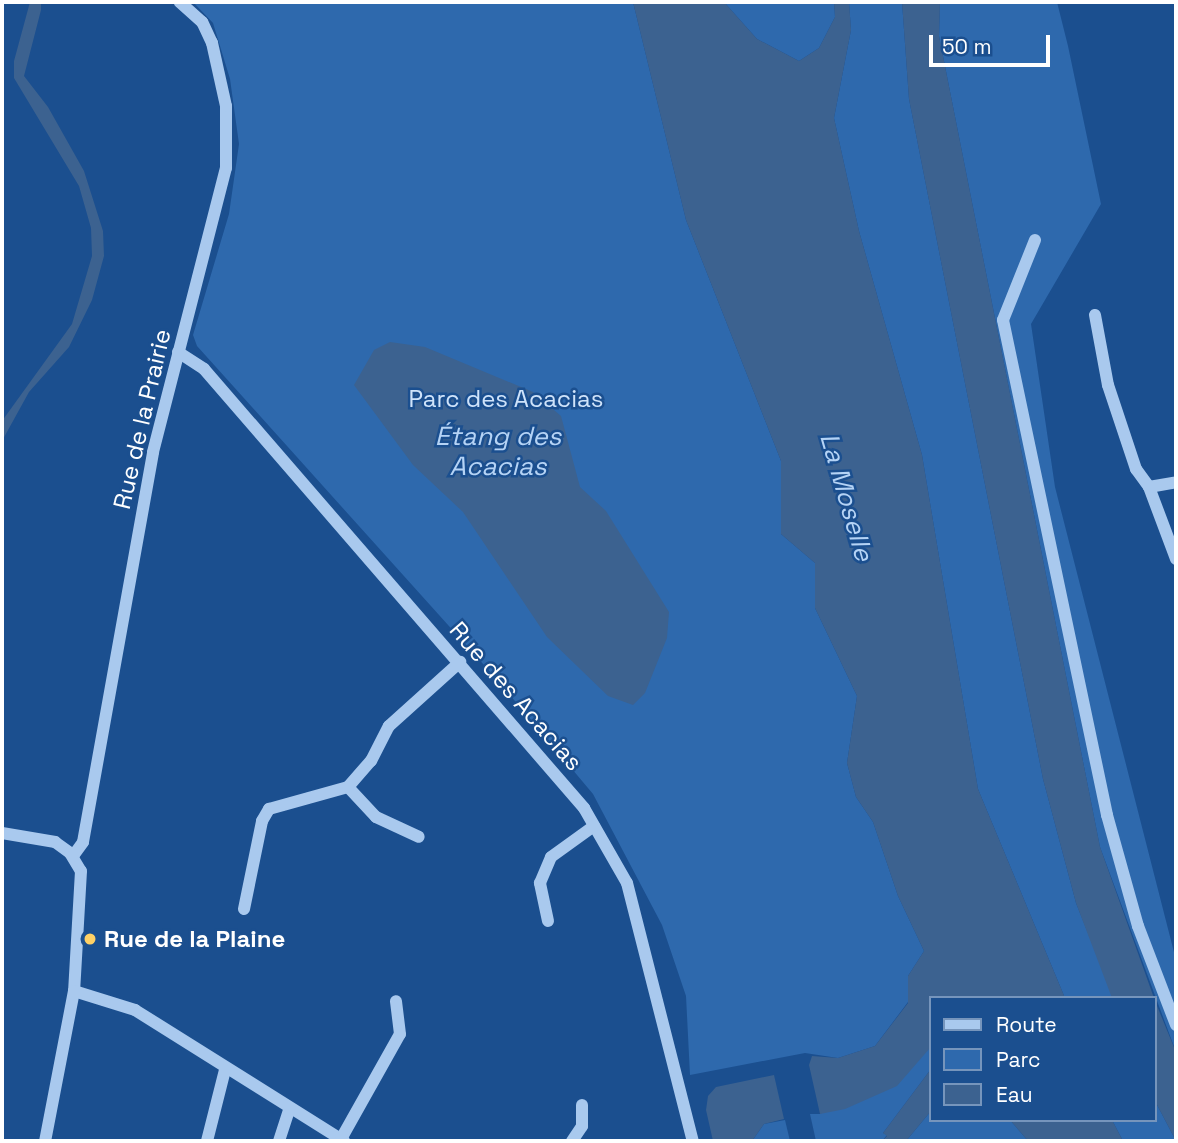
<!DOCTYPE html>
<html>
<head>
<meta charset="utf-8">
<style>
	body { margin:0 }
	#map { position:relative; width:1178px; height:1143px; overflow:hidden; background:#1b4f8f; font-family:"Space Grotesk",sans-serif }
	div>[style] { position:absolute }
	.green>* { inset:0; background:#2e69ad }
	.water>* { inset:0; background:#3c6290 }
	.minor>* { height:12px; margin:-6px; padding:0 6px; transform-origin:6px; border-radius:6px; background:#a9c9ee }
	.dots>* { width:19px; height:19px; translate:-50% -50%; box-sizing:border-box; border:4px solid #1b4f8f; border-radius:50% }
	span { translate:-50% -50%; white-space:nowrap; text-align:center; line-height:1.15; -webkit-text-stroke:5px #1b4f8f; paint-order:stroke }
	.park-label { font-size:24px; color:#cfe3fa }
	.street-label { font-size:24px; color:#fff }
	.poi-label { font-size:24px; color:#fff; font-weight:700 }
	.left { translate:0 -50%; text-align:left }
	.water-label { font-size:26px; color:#b5d3f5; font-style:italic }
	.frame { position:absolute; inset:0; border:4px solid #fff; pointer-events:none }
	.legend { position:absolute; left:929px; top:996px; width:228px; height:126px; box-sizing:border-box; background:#1b4f8f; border:2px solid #7695bc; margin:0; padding:9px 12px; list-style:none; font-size:21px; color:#fff }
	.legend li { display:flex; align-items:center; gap:14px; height:35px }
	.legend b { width:35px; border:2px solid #7695bc }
	.scale { position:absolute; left:929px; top:35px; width:121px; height:32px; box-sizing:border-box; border:4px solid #fff; border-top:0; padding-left:9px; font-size:21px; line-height:24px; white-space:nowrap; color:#fff; -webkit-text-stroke:5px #1b4f8f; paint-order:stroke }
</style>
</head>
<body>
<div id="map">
	<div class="green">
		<div style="clip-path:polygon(193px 2px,633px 2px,686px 220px,781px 461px,781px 534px,815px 563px,815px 608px,857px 696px,847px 763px,856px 797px,873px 822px,898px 896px,924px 951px,908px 976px,908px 1002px,875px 1046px,838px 1058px,805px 1053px,690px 1075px,686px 996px,662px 925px,593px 794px,493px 675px,197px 346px,193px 335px,229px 214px,239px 144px,230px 79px,213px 23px)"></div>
		<div style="clip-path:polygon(724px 2px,834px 2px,835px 17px,819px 48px,799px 61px,757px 39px)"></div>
		<div style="clip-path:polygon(849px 2px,902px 2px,909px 99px,1043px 779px,1076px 903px,1114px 998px,1065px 998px,978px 789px,922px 455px,859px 231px,834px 118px,851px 30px)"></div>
		<div style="clip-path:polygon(940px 2px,1057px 2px,1068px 46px,1101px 204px,1031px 324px,1055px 487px,1176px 960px,1176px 1052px,1100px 847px,939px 36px)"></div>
		<div style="clip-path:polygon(931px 1045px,931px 1069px,883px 1133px,887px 1135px,882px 1141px,816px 1141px,810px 1114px,820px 1114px)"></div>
		<div style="clip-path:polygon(1155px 1101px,1176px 1141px,1123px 1141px,1112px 1120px,1155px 1120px)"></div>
		<div style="clip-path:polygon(931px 1111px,931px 1120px,1010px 1120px,1028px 1141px,906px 1141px)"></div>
		<div style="clip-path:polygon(785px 1120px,790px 1141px,752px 1141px,764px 1124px)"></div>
	</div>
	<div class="water">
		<div style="clip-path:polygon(30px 2px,41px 2px,41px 10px,24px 76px,48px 107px,84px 171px,103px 231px,104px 256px,92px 300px,69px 347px,29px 392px,2px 441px,2px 421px,72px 324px,92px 256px,91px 228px,79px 186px,14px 78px,14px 61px)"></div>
		<div style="clip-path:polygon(633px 2px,724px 2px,757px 39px,799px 61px,819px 48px,835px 17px,834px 2px,849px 2px,851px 30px,834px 118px,859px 231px,922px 455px,978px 789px,1065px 998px,931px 998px,930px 1048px,897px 1086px,845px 1109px,820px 1114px,809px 1065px,812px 1056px,838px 1058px,875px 1046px,908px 1003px,908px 976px,924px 951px,898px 896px,873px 822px,856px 797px,847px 763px,857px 696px,815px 608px,815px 563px,781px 534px,781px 461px,686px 220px)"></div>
		<div style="clip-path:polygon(902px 2px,940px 2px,939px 36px,1100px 847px,1154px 998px,1112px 998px,1076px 903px,1043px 779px,909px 99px)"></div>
		<div style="clip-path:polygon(390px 342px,425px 347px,533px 392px,561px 416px,580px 487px,606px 511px,669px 612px,667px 638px,645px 693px,633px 705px,608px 696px,547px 637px,463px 512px,413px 465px,354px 385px,374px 350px)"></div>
		<div style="clip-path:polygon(1155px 1001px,1176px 1052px,1176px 1141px,1155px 1101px)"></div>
		<div style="clip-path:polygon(931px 1069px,931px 1111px,906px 1141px,882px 1141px,887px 1136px,883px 1133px)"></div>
		<div style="clip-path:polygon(774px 1075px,784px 1119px,764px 1124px,752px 1141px,713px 1141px,706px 1110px,708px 1096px,716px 1087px)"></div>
		<div style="clip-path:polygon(1010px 1120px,1112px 1120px,1123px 1141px,1028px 1141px)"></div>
	</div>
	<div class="minor">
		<div style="left:1035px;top:240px;width:86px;rotate:111.8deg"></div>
		<div style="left:1003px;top:320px;width:506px;rotate:78.13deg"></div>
		<div style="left:1107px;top:815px;width:115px;rotate:74.4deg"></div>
		<div style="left:1138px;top:926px;width:106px;rotate:69deg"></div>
		<div style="left:1095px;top:315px;width:71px;rotate:79.5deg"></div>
		<div style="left:1108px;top:385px;width:89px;rotate:71.6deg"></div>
		<div style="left:1136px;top:469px;width:22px;rotate:54deg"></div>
		<div style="left:1149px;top:487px;width:77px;rotate:69.4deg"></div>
		<div style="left:178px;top:352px;width:31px;rotate:33deg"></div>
		<div style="left:204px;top:369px;width:581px;rotate:49.12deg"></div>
		<div style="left:584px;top:808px;width:86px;rotate:60.2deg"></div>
		<div style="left:627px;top:883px;width:266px;rotate:75.7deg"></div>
		<div style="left:1149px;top:487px;width:27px;rotate:-10deg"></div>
		<div style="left:348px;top:787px;width:41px;rotate:47deg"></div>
		<div style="left:376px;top:817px;width:47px;rotate:24.9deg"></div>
		<div style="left:2px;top:833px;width:54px;rotate:9.6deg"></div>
		<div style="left:55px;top:842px;width:19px;rotate:36deg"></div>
		<div style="left:70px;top:853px;width:21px;rotate:59deg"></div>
		<div style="left:81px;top:871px;width:120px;rotate:93.3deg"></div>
		<div style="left:74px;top:991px;width:153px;rotate:100.9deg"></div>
		<div style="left:73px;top:856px;width:17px;rotate:-54deg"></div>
		<div style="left:83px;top:842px;width:396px;rotate:-79.8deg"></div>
		<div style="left:153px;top:452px;width:293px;rotate:-75.6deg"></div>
		<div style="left:226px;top:168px;width:62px;rotate:-90deg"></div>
		<div style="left:226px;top:106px;width:65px;rotate:-102.5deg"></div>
		<div style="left:212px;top:43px;width:23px;rotate:-115deg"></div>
		<div style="left:202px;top:22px;width:30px;rotate:-138deg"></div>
		<div style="left:244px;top:909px;width:90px;rotate:-78.4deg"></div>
		<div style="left:262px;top:821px;width:14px;rotate:-60deg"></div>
		<div style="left:269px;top:809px;width:82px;rotate:-15.6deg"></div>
		<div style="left:348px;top:787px;width:35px;rotate:-49deg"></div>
		<div style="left:371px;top:761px;width:39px;rotate:-63deg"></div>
		<div style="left:389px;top:726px;width:96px;rotate:-42deg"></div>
		<div style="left:548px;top:921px;width:39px;rotate:-102deg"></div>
		<div style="left:540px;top:883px;width:28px;rotate:-67deg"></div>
		<div style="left:551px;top:857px;width:53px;rotate:-35.8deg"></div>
		<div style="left:74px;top:991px;width:64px;rotate:17.3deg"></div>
		<div style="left:135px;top:1010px;width:247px;rotate:32.1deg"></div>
		<div style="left:341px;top:1139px;width:120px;rotate:-60.7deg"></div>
		<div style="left:400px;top:1034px;width:33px;rotate:-97deg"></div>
		<div style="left:207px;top:1141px;width:73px;rotate:-75.8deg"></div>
		<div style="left:279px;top:1141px;width:35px;rotate:-72deg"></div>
		<div style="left:572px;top:1141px;width:18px;rotate:-56deg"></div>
		<div style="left:582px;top:1126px;width:21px;rotate:-90deg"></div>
	</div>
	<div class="dots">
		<div style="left:90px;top:939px;background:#ffd166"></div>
	</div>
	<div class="park-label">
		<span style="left:506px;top:399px">Parc des Acacias</span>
	</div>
	<div class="street-label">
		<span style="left:142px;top:419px;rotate:-77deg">Rue de la Prairie</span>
		<span style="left:516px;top:696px;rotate:49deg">Rue des Acacias</span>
	</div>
	<div class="poi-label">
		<span class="left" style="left:104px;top:939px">Rue de la Plaine</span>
	</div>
	<div class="water-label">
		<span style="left:498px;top:452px">Étang des<br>Acacias</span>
		<span style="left:846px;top:497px;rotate:74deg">La Moselle</span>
	</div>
	<div class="frame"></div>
	<ul class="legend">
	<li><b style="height:9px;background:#a9c9ee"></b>Route</li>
	<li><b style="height:19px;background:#2e69ad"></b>Parc</li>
	<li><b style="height:19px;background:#3c6290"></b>Eau</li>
	</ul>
	<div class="scale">50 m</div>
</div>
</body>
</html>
